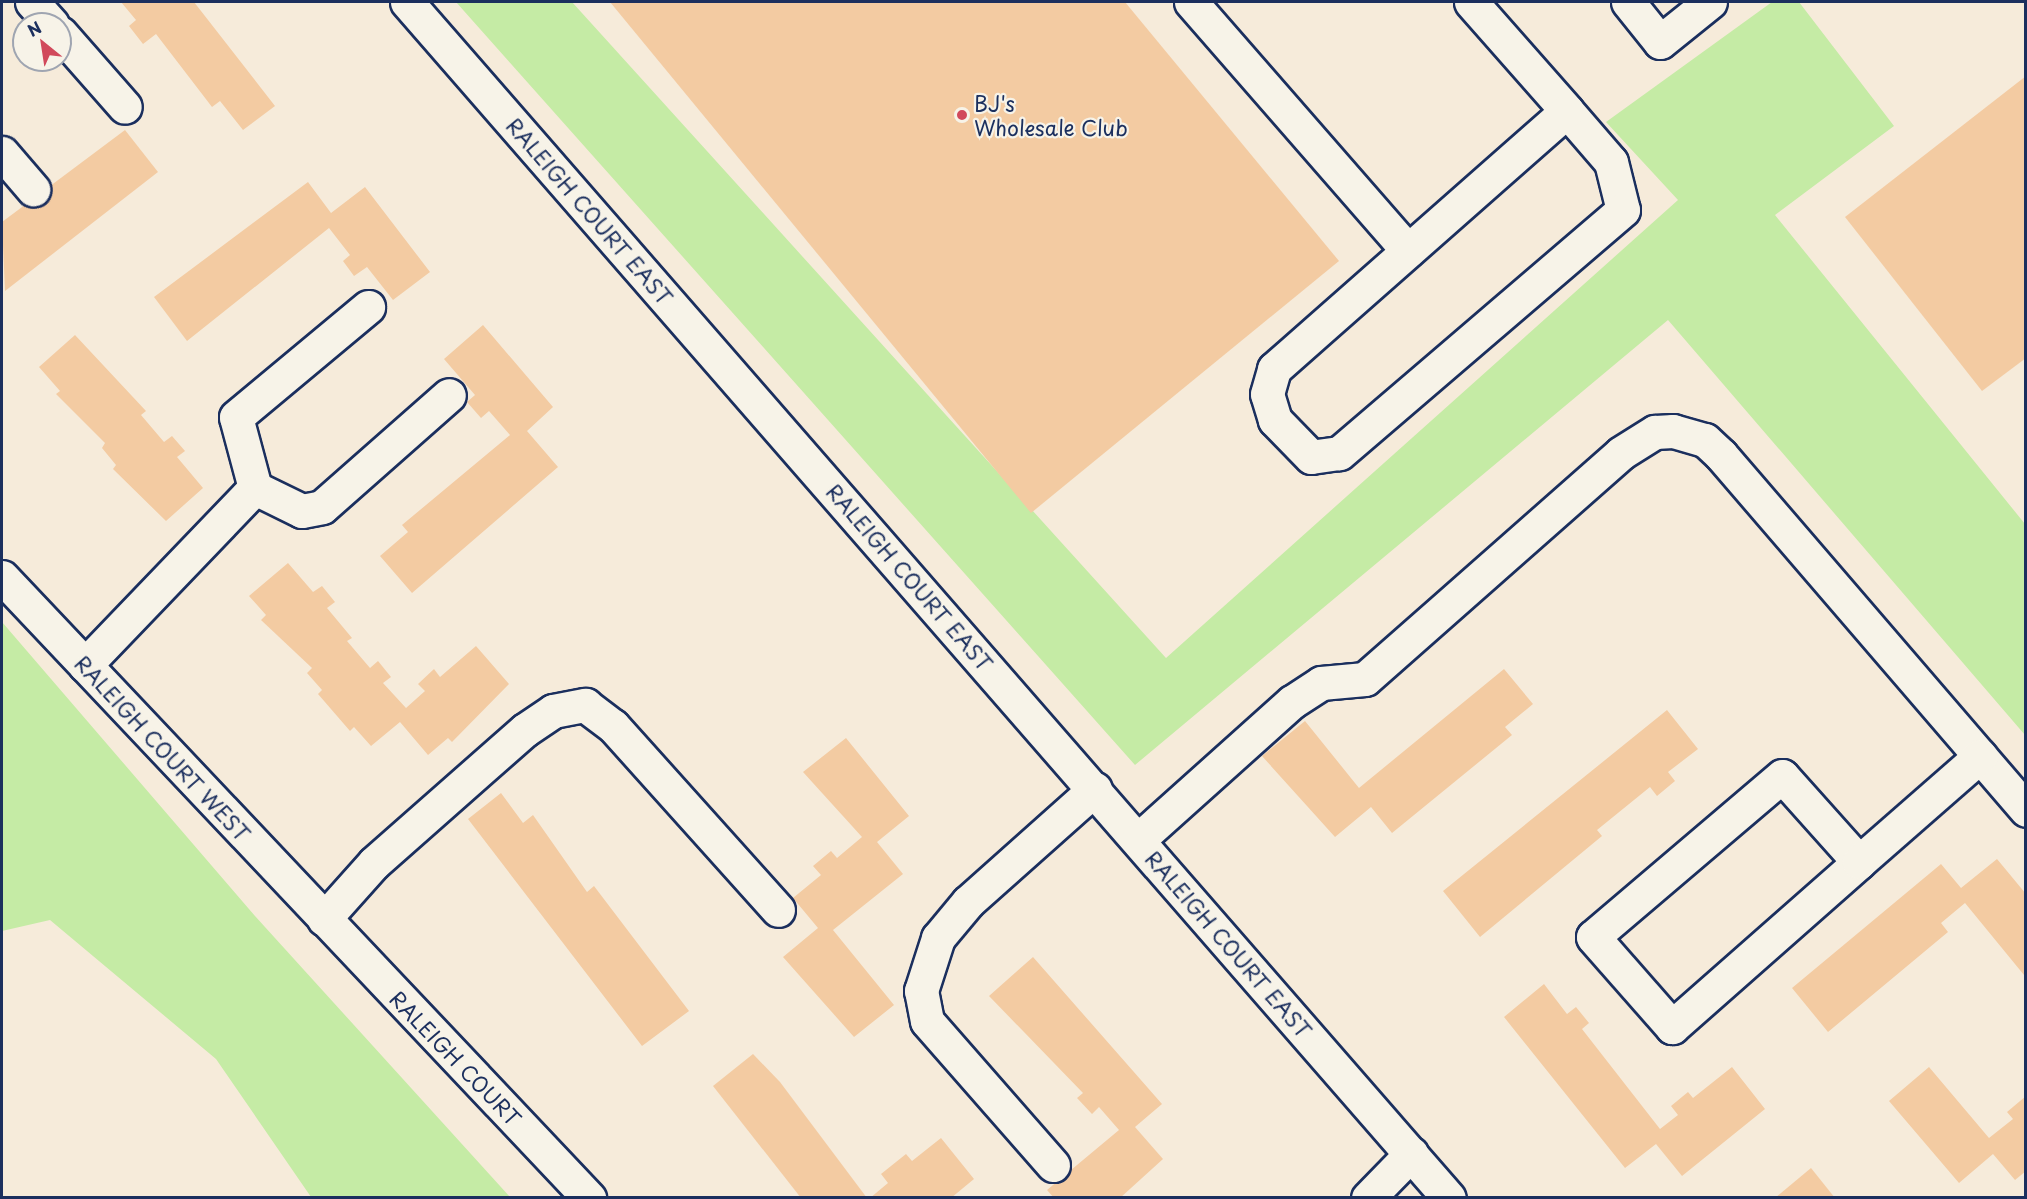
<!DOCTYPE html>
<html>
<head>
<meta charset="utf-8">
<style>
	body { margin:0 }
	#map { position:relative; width:2027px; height:1199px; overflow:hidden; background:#f6ebda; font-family:"Playpen Sans",sans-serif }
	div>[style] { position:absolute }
	.green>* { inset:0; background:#c5eba5 }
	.building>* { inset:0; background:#f3cba2 }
	.roads { filter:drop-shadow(2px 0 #1b2f5e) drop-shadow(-2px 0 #1b2f5e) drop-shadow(0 2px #1b2f5e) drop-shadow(0 -2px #1b2f5e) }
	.minor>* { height:33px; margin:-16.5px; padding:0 16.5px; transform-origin:16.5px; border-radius:16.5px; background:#f7f3e8 }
	.dots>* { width:16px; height:16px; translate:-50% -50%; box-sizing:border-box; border:3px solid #f7f3e8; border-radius:50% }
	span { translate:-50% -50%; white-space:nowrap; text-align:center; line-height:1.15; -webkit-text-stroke:4.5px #f7f3e8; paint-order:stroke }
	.poi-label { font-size:21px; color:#1b2f5e }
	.left { translate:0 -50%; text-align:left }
	.street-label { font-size:21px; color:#1b2f5e }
	.frame { position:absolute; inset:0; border:3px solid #1b2f5e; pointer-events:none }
	.north { position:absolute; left:12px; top:12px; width:60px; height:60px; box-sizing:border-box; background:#f7f3e8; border:2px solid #9fa5b1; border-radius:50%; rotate:330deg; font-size:16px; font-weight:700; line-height:24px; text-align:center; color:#1b2f5e }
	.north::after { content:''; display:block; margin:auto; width:21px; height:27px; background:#d1495b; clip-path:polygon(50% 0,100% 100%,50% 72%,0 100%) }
</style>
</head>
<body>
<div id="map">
	<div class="green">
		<div style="clip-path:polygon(456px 2px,572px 2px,1166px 658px,1678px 200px,1606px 122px,1772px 2px,1799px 2px,1894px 126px,1775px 215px,2025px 524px,2025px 735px,1668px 320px,1135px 765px)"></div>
		<div style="clip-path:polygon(2px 622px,255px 916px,510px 1197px,311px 1197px,216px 1059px,50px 920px,2px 931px)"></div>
	</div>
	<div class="building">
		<div style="clip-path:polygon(121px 2px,194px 2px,275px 106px,243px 130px,220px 101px,212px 107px,156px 34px,143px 44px,129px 26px,136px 20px)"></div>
		<div style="clip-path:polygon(610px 2px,1125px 2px,1339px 261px,1031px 513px)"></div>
		<div style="clip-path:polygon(2026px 76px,2026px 358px,1982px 391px,1845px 217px)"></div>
		<div style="clip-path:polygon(125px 130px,158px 172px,5px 291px,2px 222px)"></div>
		<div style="clip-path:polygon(308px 182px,331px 213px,365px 187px,430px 272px,393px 300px,367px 267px,354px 276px,343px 261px,350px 255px,329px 228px,187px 341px,154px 297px)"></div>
		<div style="clip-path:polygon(483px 325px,553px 407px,527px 431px,558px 467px,412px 593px,380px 556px,408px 532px,402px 525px,510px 435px,489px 411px,481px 418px,467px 402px,475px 395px,444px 359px)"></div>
		<div style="clip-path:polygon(75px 335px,146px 411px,141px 415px,164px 442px,172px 436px,185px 451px,177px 457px,203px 488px,166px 521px,113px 469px,116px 465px,102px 448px,105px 443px,56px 394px,60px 391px,39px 367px)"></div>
		<div style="clip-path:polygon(288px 563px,313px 592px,322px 586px,335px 602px,327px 608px,352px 638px,347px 641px,370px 668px,378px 661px,391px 677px,383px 683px,406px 708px,425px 691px,418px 684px,434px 669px,440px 677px,476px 646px,509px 684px,452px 742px,448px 738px,428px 755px,400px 722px,371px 746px,354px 727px,350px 731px,318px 694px,322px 690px,307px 673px,312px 668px,261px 620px,266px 615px,249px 596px)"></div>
		<div style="clip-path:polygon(1504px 669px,1533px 704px,1505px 727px,1512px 735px,1392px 833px,1371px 807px,1335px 837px,1262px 756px,1305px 721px,1359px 788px)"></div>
		<div style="clip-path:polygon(1667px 710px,1698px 749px,1668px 772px,1675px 781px,1657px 796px,1650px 787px,1597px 830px,1602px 836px,1480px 937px,1443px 891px)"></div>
		<div style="clip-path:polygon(846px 738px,909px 816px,877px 842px,903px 874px,833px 930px,894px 1005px,854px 1037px,783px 957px,818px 928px,793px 898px,821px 875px,813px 866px,831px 851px,837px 858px,862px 837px,803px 772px)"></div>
		<div style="clip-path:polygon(501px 793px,523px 823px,533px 815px,587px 892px,594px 886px,689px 1011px,642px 1046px,468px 819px)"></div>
		<div style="clip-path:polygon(1997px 859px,2026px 894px,2024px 975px,1965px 903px,1941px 923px,1948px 932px,1828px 1032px,1792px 988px,1941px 864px,1961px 888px)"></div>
		<div style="clip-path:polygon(1033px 957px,1162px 1104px,1135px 1127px,1163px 1159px,1120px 1198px,1054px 1198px,1047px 1190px,1119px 1130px,1099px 1107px,1092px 1114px,1077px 1098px,1083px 1093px,989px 996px)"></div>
		<div style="clip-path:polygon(1544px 984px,1567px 1014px,1576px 1007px,1589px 1023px,1582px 1029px,1660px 1129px,1678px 1115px,1671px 1106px,1688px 1092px,1693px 1098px,1732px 1067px,1765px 1109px,1682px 1176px,1656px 1144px,1625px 1168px,1504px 1017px)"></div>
		<div style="clip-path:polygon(753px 1054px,780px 1082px,867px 1198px,801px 1198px,713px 1086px)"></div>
		<div style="clip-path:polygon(1929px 1067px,1989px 1138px,2013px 1119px,2007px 1112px,2026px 1096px,2026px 1171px,2015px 1180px,1993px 1154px,1959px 1183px,1889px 1101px)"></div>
		<div style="clip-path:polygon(941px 1138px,974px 1179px,951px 1198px,870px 1198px,888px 1183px,881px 1174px,906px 1154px,912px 1161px)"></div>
		<div style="clip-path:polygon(1811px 1168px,1835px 1198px,1775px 1198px)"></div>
	</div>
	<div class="roads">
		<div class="minor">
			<div style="left:32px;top:2px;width:30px;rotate:48deg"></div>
			<div style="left:407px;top:2px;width:1586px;rotate:48.94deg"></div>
			<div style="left:1191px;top:2px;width:330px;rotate:48.9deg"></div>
			<div style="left:1471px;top:2px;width:145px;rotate:48.6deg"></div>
			<div style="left:1567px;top:111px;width:67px;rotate:49.2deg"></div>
			<div style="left:1611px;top:162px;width:49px;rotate:76deg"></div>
			<div style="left:1623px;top:210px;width:374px;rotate:139.4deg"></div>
			<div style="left:1339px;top:453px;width:28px;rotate:172deg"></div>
			<div style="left:1311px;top:457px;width:52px;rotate:-134.2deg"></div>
			<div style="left:1275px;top:420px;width:27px;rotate:-107deg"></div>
			<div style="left:1267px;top:394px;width:26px;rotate:-74deg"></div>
			<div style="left:1274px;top:369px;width:390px;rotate:-41.4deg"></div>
			<div style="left:1628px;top:2px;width:51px;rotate:51.3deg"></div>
			<div style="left:1660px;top:42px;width:64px;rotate:-38.7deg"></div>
			<div style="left:60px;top:33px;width:98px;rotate:48.7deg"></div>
			<div style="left:2px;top:153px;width:48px;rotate:49.3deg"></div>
			<div style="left:255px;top:488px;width:52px;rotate:26.1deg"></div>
			<div style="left:302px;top:511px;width:20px;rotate:-11deg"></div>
			<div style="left:322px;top:507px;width:169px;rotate:-41.4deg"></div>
			<div style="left:2px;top:577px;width:855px;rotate:46.61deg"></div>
			<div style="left:85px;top:665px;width:245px;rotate:-46.2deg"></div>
			<div style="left:255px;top:488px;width:73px;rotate:-105deg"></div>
			<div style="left:236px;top:417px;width:172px;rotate:-39.8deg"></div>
			<div style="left:1138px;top:840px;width:207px;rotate:-41.9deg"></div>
			<div style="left:1292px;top:702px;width:35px;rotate:-33deg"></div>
			<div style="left:1321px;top:683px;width:44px;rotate:-5.2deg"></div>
			<div style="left:1365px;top:679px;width:341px;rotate:-41.4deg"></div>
			<div style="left:1621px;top:453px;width:40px;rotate:-32deg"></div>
			<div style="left:1655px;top:432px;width:18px;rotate:-3deg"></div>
			<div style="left:1673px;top:431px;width:33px;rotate:16deg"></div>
			<div style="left:1705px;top:440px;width:22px;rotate:43deg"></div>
			<div style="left:1721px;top:455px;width:468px;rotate:49.3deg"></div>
			<div style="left:1859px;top:862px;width:115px;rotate:-131.8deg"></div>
			<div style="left:1782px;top:776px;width:248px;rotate:139.6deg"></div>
			<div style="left:1593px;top:937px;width:120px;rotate:48.7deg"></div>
			<div style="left:1672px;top:1027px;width:249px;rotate:-41.4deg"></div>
			<div style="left:1859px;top:862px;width:161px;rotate:-41.2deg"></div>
			<div style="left:324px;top:919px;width:75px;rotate:-48.2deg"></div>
			<div style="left:374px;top:863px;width:201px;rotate:-41.4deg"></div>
			<div style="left:525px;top:730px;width:34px;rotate:-34deg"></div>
			<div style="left:553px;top:711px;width:33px;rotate:-11deg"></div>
			<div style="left:585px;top:705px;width:35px;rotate:37deg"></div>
			<div style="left:613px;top:726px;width:247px;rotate:48.1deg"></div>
			<div style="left:1053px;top:1165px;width:191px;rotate:-131.2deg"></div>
			<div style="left:927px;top:1021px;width:31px;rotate:-101deg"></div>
			<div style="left:921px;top:991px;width:56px;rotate:-72.2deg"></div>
			<div style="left:938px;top:938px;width:47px;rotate:-50.2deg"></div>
			<div style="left:968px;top:902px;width:170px;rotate:-41.7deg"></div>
			<div style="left:1368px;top:1198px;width:62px;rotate:-45.7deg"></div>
		</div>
	</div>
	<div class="dots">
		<div style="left:962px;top:115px;background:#d1495b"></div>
	</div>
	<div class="poi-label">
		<span class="left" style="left:974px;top:115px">BJ's<br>Wholesale Club</span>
	</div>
	<div class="street-label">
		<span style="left:590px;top:211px;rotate:49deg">RALEIGH COURT EAST</span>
		<span style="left:910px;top:577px;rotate:49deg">RALEIGH COURT EAST</span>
		<span style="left:163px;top:748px;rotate:47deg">RALEIGH COURT WEST</span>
		<span style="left:1229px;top:944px;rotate:49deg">RALEIGH COURT EAST</span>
		<span style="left:456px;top:1058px;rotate:46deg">RALEIGH COURT</span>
	</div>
	<div class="frame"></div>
	<div class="north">N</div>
</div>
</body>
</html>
